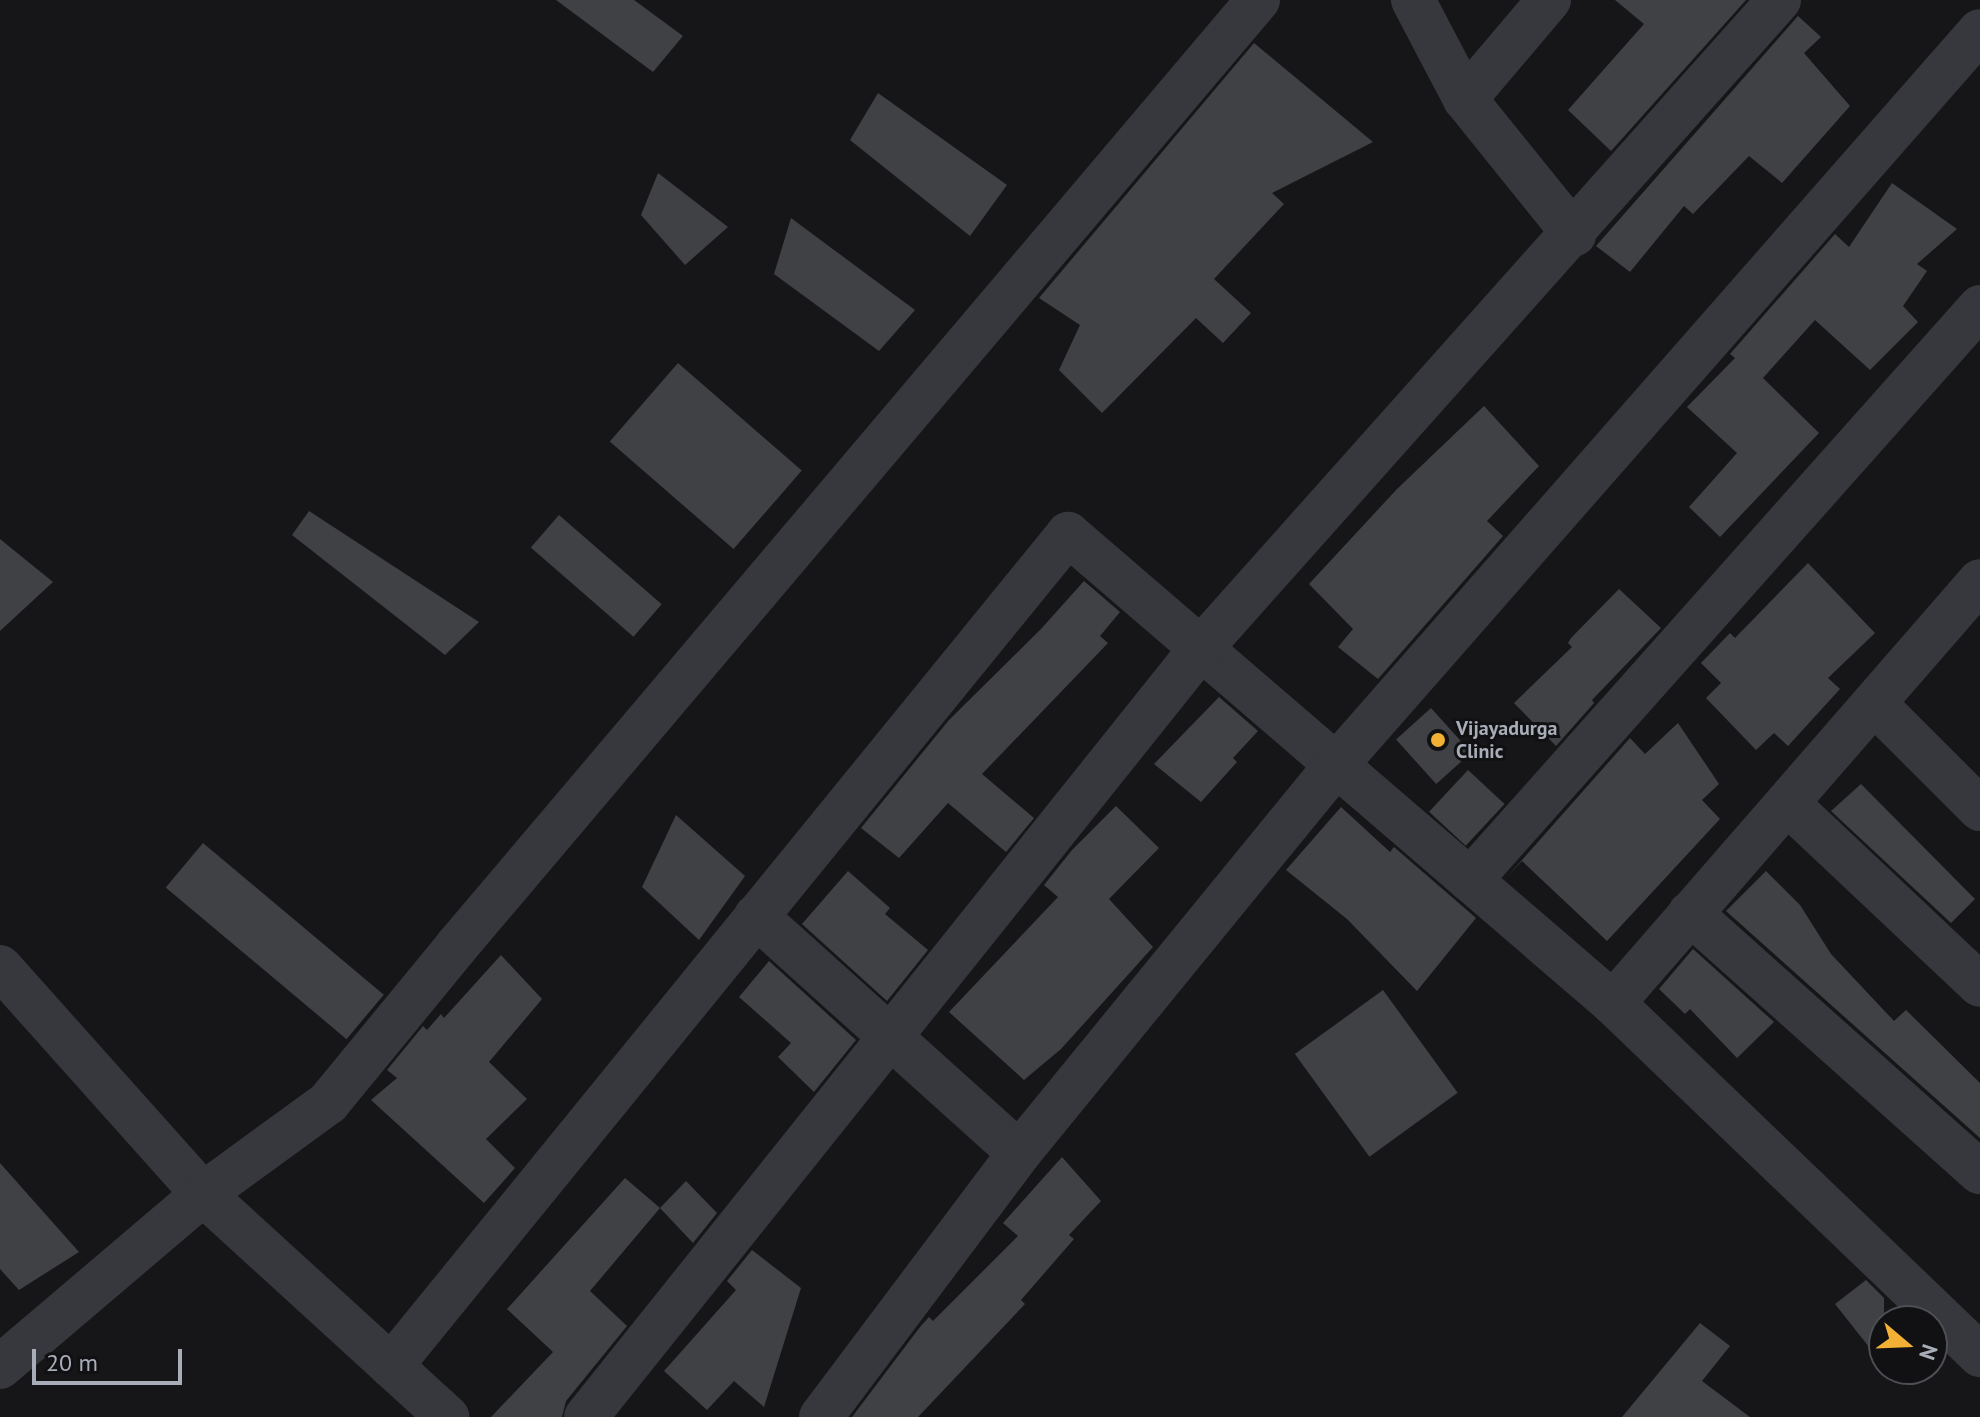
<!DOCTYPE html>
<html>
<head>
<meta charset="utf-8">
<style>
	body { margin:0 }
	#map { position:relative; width:1980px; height:1417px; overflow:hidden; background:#161618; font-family:"PT Sans",sans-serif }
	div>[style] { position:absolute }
	.building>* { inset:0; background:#404145; transform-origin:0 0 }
	.minor>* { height:44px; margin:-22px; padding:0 22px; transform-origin:22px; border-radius:22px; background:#37383d }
	.dots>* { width:22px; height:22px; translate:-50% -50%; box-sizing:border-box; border:4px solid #111113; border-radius:50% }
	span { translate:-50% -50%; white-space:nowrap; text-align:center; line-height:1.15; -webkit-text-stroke:6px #111113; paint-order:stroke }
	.poi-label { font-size:20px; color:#a8adb8; font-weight:700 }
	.left { translate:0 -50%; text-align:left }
	.north { position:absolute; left:1868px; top:1305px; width:80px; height:80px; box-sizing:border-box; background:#111113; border:2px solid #4d4f55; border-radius:50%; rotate:109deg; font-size:22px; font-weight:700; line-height:32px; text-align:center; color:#a8adb8 }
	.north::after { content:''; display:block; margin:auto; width:28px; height:36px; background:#f2b134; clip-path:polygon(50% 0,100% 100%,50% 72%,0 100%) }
	.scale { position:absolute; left:32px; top:1349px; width:150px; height:36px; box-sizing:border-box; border:4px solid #a8adb8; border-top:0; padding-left:10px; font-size:24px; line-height:28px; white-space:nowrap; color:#a8adb8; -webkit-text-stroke:6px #111113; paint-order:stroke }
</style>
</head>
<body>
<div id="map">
	<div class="building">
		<div style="clip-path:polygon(556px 0,634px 0,683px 36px,653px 72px)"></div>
		<div style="clip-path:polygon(1615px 0,1746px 0,1611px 151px,1568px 110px,1644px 24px)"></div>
		<div style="clip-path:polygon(1798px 16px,1821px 37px,1804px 53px,1850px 106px,1782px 183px,1749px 156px,1693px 214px,1684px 206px,1630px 272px,1596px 246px)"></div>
		<div style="clip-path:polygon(1254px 43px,1373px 142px,1272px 193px,1284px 204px,1214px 279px,1251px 313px,1223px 343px,1196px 318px,1102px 413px,1059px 370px,1080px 325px,1039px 298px)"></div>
		<div style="clip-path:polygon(878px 93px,1007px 185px,970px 236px,850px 140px)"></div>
		<div style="clip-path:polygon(658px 173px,728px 227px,685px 265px,641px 215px)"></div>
		<div style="clip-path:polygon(1892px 183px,1957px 229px,1917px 264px,1927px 271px,1903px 306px,1918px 322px,1870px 370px,1815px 320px,1763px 378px,1819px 433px,1720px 537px,1689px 507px,1737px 453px,1687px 407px,1735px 358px,1730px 354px,1835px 234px,1849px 247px)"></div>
		<div style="clip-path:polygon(791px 218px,915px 310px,879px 351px,774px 274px)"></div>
		<div style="left:678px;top:363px;width:164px;height:104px;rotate:41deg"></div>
		<div style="clip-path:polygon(1484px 406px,1539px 466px,1487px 521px,1503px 536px,1378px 679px,1338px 647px,1353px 629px,1309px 584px,1397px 489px)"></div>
		<div style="clip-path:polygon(309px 511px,479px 622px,445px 655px,292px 535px)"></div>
		<div style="left:559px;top:515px;width:136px;height:43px;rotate:41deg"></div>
		<div style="clip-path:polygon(0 539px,53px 582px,0 631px)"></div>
		<div style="clip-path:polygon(1808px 563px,1875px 633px,1828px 678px,1840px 689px,1788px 746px,1774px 733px,1756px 750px,1706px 698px,1721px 683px,1701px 663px,1730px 633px,1735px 638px)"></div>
		<div style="clip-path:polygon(1084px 581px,1120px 612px,1100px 636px,1108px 643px,982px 774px,1034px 818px,1006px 852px,948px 803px,899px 858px,861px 828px,949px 720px,1041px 629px)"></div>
		<div style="clip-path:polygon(1619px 589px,1661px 628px,1592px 700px,1594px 703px,1556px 746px,1514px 703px,1572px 647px,1568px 643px,1571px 638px)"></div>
		<div style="clip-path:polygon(1219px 697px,1258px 731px,1233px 758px,1237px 762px,1201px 802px,1154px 764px)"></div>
		<div style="left:1431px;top:708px;width:60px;height:47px;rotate:48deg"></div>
		<div style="clip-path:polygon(1678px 723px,1719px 784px,1702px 800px,1720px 819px,1607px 941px,1522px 861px,1506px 878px,1630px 738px,1645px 754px)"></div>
		<div style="left:1468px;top:770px;width:50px;height:57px;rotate:43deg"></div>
		<div style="clip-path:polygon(1861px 784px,1975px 899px,1951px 923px,1831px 811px)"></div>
		<div style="clip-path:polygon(1116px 806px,1159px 848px,1109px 899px,1153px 947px,1061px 1049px,1024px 1080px,949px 1012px,1058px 897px,1044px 885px,1072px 850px)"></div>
		<div style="clip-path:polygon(1341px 807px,1390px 852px,1394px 847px,1476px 918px,1417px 991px,1347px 919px,1286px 870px)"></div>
		<div style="clip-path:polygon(676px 815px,745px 876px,699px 940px,642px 887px)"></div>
		<div style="left:203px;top:843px;width:236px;height:58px;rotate:40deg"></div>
		<div style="clip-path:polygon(848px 871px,890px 908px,885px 914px,928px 950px,887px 1001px,802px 924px)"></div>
		<div style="clip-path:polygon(1766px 871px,1800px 905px,1831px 954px,1894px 1021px,1906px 1010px,1980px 1083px,1980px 1138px,1726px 911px)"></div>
		<div style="clip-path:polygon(1693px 949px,1774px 1022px,1737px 1058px,1690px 1009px,1685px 1014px,1659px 989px)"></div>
		<div style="clip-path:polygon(501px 955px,542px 999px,489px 1062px,527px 1099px,486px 1139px,515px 1168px,484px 1203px,371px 1100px,397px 1078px,387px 1070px,423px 1026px,427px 1030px,441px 1014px,444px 1018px)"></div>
		<div style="clip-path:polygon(769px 961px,856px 1040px,814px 1092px,778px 1057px,791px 1043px,739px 997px)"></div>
		<div style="left:1383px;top:990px;width:127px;height:109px;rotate:54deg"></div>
		<div style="clip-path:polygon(1062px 1157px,1101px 1201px,1069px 1235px,1074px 1239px,1021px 1300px,1025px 1304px,918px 1417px,852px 1417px,920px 1327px,929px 1317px,933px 1321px,1018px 1236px,1003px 1223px)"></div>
		<div style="clip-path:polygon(0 1163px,79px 1252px,19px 1290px,0 1269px)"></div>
		<div style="clip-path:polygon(625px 1178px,660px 1208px,590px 1291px,627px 1326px,566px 1401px,562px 1417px,491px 1417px,553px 1352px,507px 1309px)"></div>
		<div style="clip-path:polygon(686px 1181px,717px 1213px,693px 1243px,660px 1208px)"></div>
		<div style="clip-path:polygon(752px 1250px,801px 1288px,764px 1407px,734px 1381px,707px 1410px,664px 1371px,736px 1290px,727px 1281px)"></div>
		<div style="clip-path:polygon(1866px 1280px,1884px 1298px,1884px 1366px,1835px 1304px)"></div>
		<div style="clip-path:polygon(1700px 1323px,1730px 1346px,1702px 1381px,1750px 1417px,1622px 1417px)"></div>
	</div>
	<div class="minor">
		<div style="left:1413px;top:0;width:112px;rotate:62.3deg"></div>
		<div style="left:1465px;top:99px;width:174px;rotate:51.1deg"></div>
		<div style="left:1465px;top:99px;width:130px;rotate:-49.7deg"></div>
		<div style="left:1874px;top:703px;width:150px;rotate:45deg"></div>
		<div style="left:1787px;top:803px;width:265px;rotate:43.3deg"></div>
		<div style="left:1470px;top:880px;width:767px;rotate:-48.33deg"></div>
		<div style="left:1690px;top:913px;width:389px;rotate:41.8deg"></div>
		<div style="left:756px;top:916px;width:354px;rotate:42deg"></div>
		<div style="left:0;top:967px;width:305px;rotate:48.2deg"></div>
		<div style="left:203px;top:1194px;width:331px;rotate:42.4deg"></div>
		<div style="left:1613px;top:1003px;width:559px;rotate:-48.99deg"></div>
		<div style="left:391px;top:1366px;width:1073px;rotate:-50.86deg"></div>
		<div style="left:1068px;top:534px;width:719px;rotate:40.71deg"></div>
		<div style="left:1613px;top:1003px;width:509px;rotate:43.8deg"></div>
		<div style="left:0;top:1367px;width:267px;rotate:-40.4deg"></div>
		<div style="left:203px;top:1194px;width:155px;rotate:-36.1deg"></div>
		<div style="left:328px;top:1103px;width:202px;rotate:-50.6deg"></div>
		<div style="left:456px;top:947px;width:1241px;rotate:-49.74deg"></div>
		<div style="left:586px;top:1417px;width:986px;rotate:-51.34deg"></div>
		<div style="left:1202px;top:647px;width:867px;rotate:-48.27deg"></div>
		<div style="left:821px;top:1417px;width:330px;rotate:-53.1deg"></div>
		<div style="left:1019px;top:1153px;width:501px;rotate:-50.75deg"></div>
		<div style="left:1336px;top:765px;width:976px;rotate:-48.74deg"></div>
	</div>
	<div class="dots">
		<div style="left:1438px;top:740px;background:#f2b134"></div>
	</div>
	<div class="poi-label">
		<span class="left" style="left:1456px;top:740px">Vijayadurga<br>Clinic</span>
	</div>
	<div class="north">N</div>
	<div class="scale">20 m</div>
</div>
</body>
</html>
